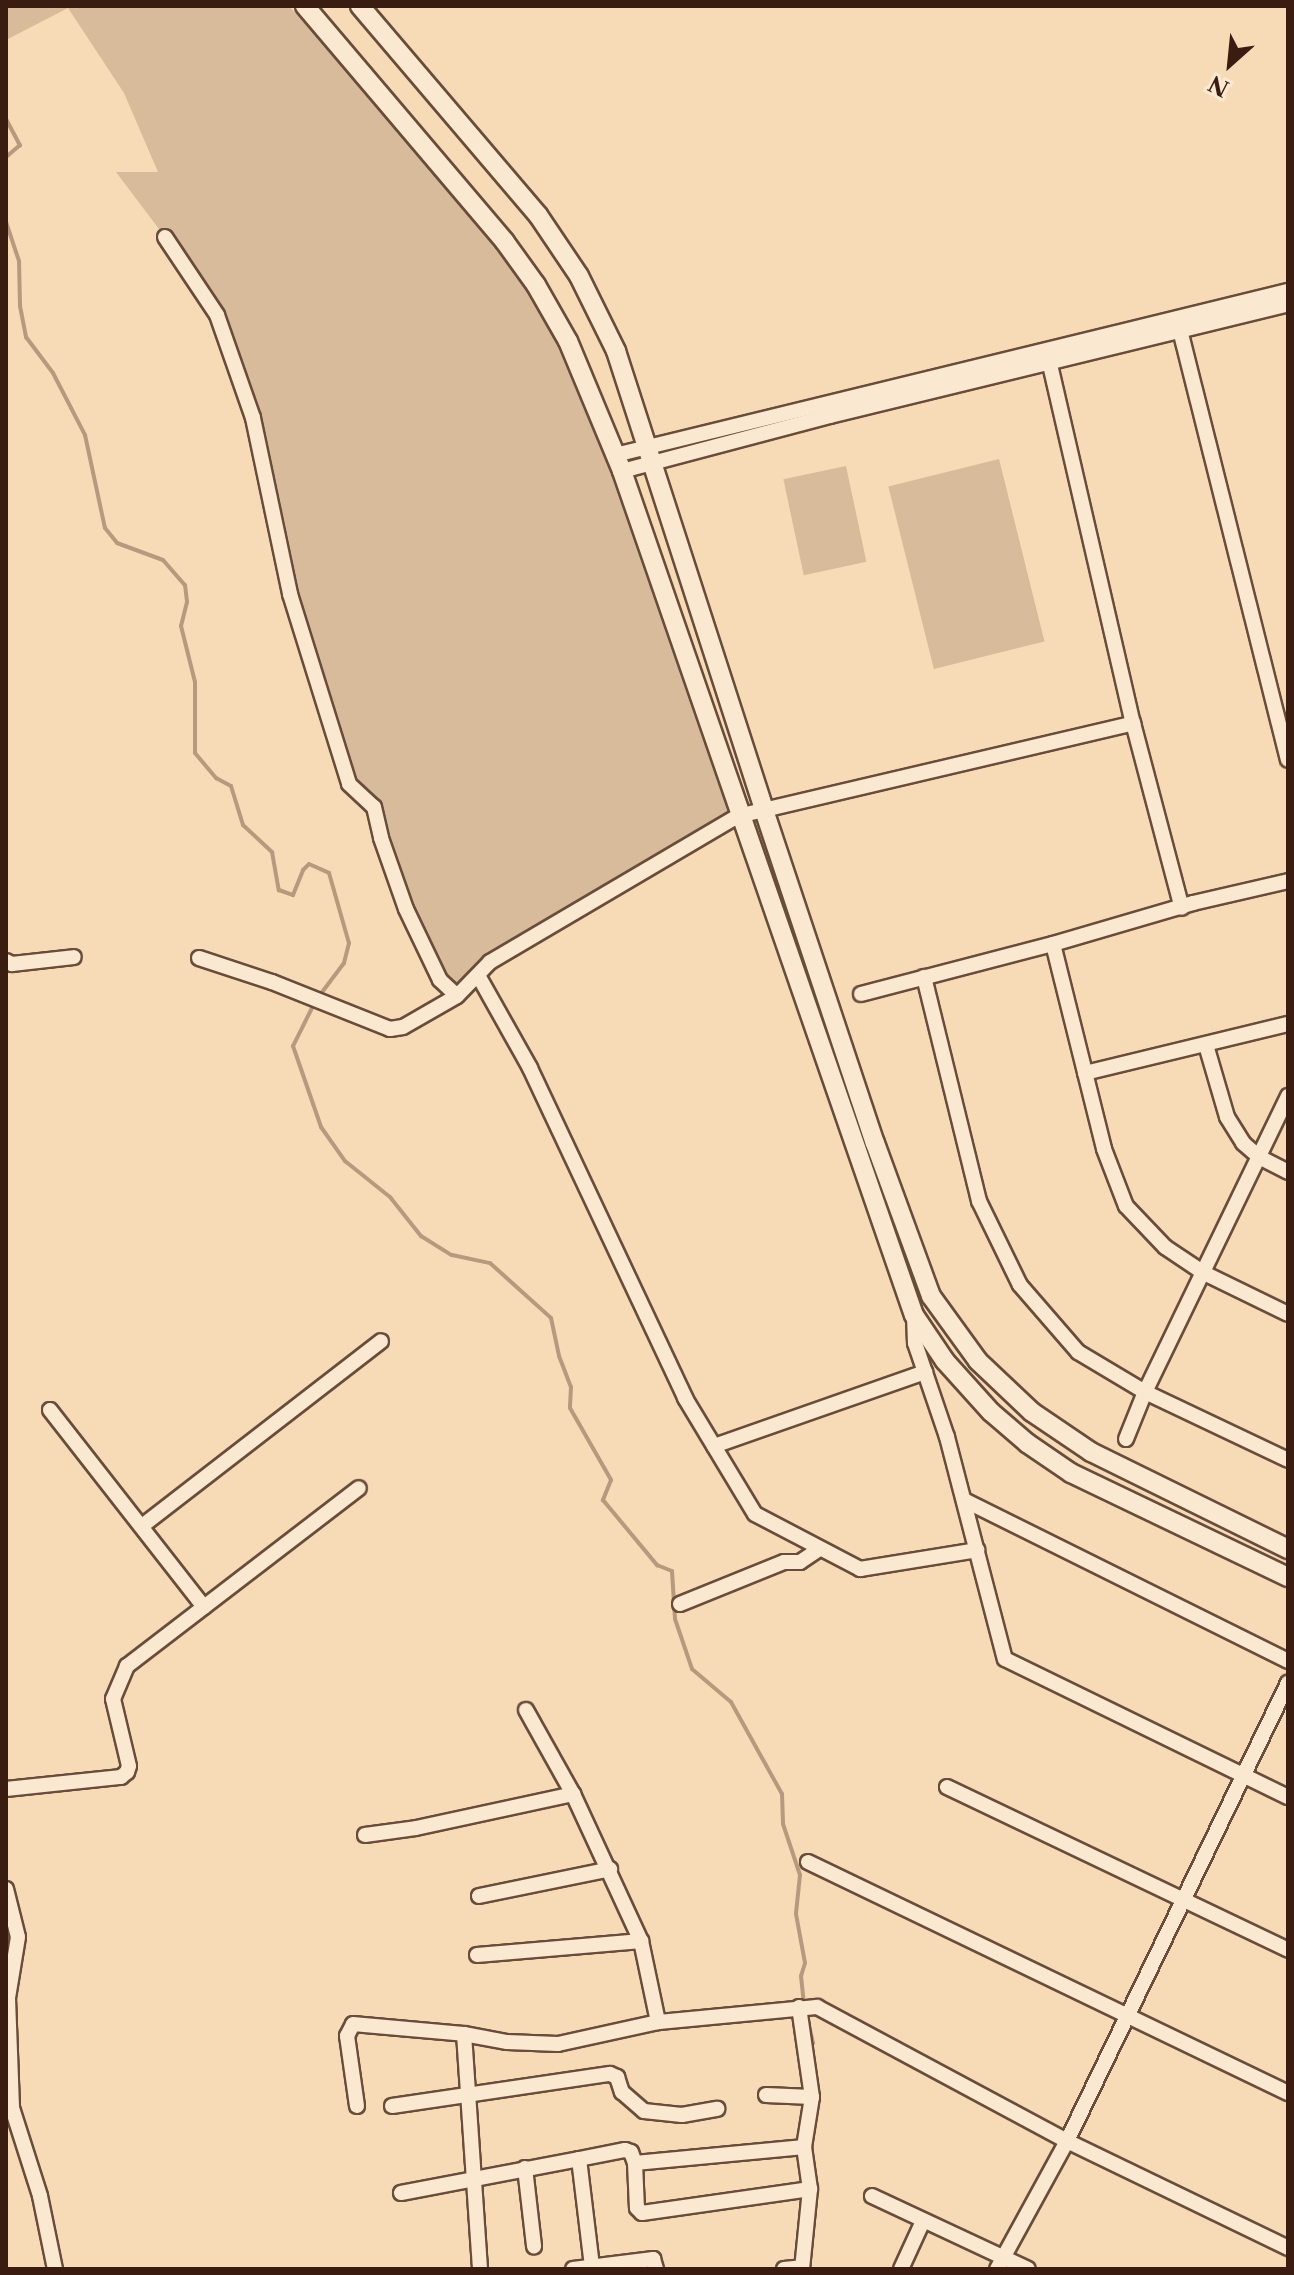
<!DOCTYPE html>
<html>
<head>
<meta charset="utf-8">
<style>
	body { margin:0 }
	#map { position:relative; width:1294px; height:2275px; overflow:hidden; background:#f7dbb6; font-family:"Libre Caslon Text",serif }
	div>[style] { position:absolute }
	.green>* { inset:0; background:#d7bb9a; transform-origin:0 0 }
	.stream>* { height:4px; margin:-2px; padding:0 2px; transform-origin:2px; border-radius:2px; background:#b79a7e }
	.roads { filter:drop-shadow(2px 0 #694c3a) drop-shadow(-2px 0 #694c3a) drop-shadow(0 2px #694c3a) drop-shadow(0 -2px #694c3a) }
	.minor>* { height:14px; margin:-7px; padding:0 7px; transform-origin:7px; border-radius:7px; background:#fae8d0 }
	.tertiary>* { height:18px; margin:-9px; padding:0 9px; transform-origin:9px; border-radius:9px; background:#fae8d0 }
	span { translate:-50% -50%; white-space:nowrap; text-align:center; line-height:1.15; -webkit-text-stroke:8px #fae8d0; paint-order:stroke }
	.frame { position:absolute; inset:0; border:8px solid #3a1c11; pointer-events:none }
	.north { position:absolute; left:1190px; top:24px; width:80px; height:80px; -webkit-text-stroke:6px #fae8d0; paint-order:stroke; rotate:207deg; font-size:22px; font-weight:700; line-height:32px; text-align:center; color:#3a1c11 }
	.north::after { content:''; display:block; margin:auto; width:28px; height:36px; background:#3a1c11; clip-path:polygon(50% 0,100% 100%,50% 72%,0 100%) }
</style>
</head>
<body>
<div id="map">
	<div class="green">
		<div style="clip-path:polygon(6px 6px,289px 6px,437px 170px,543px 312px,609px 468px,738px 816px,490px 962px,457px 996px,440px 980px,374px 807px,349px 784px,290px 594px,274px 504px,217px 316px,165px 237px,116px 172px,158px 172px,124px 93px,68px 8px,6px 40px)"></div>
		<div style="left:999px;top:459px;width:188px;height:114px;rotate:76deg"></div>
		<div style="left:846px;top:466px;width:98px;height:64px;rotate:78deg"></div>
	</div>
	<div class="stream">
		<div style="left:6px;top:119px;width:30px;rotate:62deg"></div>
		<div style="left:20px;top:145px;width:18px;rotate:139deg"></div>
		<div style="left:6px;top:222px;width:41px;rotate:71.6deg"></div>
		<div style="left:19px;top:261px;width:45px;rotate:88.7deg"></div>
		<div style="left:20px;top:306px;width:32px;rotate:79deg"></div>
		<div style="left:26px;top:337px;width:45px;rotate:53.1deg"></div>
		<div style="left:53px;top:373px;width:70px;rotate:62.7deg"></div>
		<div style="left:85px;top:435px;width:95px;rotate:77.9deg"></div>
		<div style="left:105px;top:528px;width:19px;rotate:51deg"></div>
		<div style="left:117px;top:543px;width:49px;rotate:20.3deg"></div>
		<div style="left:163px;top:560px;width:33px;rotate:49deg"></div>
		<div style="left:185px;top:585px;width:17px;rotate:83deg"></div>
		<div style="left:187px;top:602px;width:25px;rotate:104deg"></div>
		<div style="left:181px;top:626px;width:58px;rotate:76deg"></div>
		<div style="left:195px;top:682px;width:71px;rotate:90deg"></div>
		<div style="left:195px;top:753px;width:33px;rotate:50deg"></div>
		<div style="left:216px;top:778px;width:17px;rotate:28deg"></div>
		<div style="left:231px;top:786px;width:41px;rotate:72.9deg"></div>
		<div style="left:243px;top:825px;width:40px;rotate:43deg"></div>
		<div style="left:272px;top:852px;width:39px;rotate:80deg"></div>
		<div style="left:279px;top:890px;width:15px;rotate:20deg"></div>
		<div style="left:293px;top:895px;width:27px;rotate:-68deg"></div>
		<div style="left:303px;top:870px;width:8px;rotate:-45deg"></div>
		<div style="left:309px;top:864px;width:22px;rotate:24deg"></div>
		<div style="left:329px;top:873px;width:73px;rotate:74.1deg"></div>
		<div style="left:349px;top:943px;width:21px;rotate:104deg"></div>
		<div style="left:344px;top:963px;width:40px;rotate:127deg"></div>
		<div style="left:314px;top:1004px;width:47px;rotate:116.6deg"></div>
		<div style="left:293px;top:1046px;width:86px;rotate:70.9deg"></div>
		<div style="left:321px;top:1127px;width:42px;rotate:54.8deg"></div>
		<div style="left:345px;top:1161px;width:58px;rotate:38.7deg"></div>
		<div style="left:390px;top:1197px;width:50px;rotate:51.5deg"></div>
		<div style="left:421px;top:1236px;width:36px;rotate:32deg"></div>
		<div style="left:452px;top:1255px;width:39px;rotate:12deg"></div>
		<div style="left:490px;top:1263px;width:82px;rotate:42deg"></div>
		<div style="left:551px;top:1318px;width:39px;rotate:78deg"></div>
		<div style="left:559px;top:1356px;width:33px;rotate:69deg"></div>
		<div style="left:571px;top:1387px;width:21px;rotate:93deg"></div>
		<div style="left:570px;top:1408px;width:83px;rotate:60.3deg"></div>
		<div style="left:611px;top:1480px;width:22px;rotate:112deg"></div>
		<div style="left:603px;top:1500px;width:85px;rotate:50.3deg"></div>
		<div style="left:657px;top:1565px;width:16px;rotate:22deg"></div>
		<div style="left:672px;top:1571px;width:48px;rotate:86.4deg"></div>
		<div style="left:675px;top:1619px;width:53px;rotate:71.2deg"></div>
		<div style="left:692px;top:1669px;width:51px;rotate:40.2deg"></div>
		<div style="left:731px;top:1702px;width:105px;rotate:61deg"></div>
		<div style="left:782px;top:1794px;width:30px;rotate:88deg"></div>
		<div style="left:783px;top:1824px;width:54px;rotate:71.6deg"></div>
		<div style="left:800px;top:1875px;width:39px;rotate:96deg"></div>
		<div style="left:796px;top:1914px;width:50px;rotate:79.6deg"></div>
		<div style="left:805px;top:1963px;width:14px;rotate:107deg"></div>
		<div style="left:801px;top:1976px;width:28px;rotate:84deg"></div>
		<div style="left:807px;top:2017px;width:27px;rotate:77deg"></div>
	</div>
	<div class="roads">
		<div class="minor">
			<div style="left:165px;top:237px;width:94px;rotate:56.3deg"></div>
			<div style="left:217px;top:315px;width:109px;rotate:70.7deg"></div>
			<div style="left:253px;top:418px;width:180px;rotate:78.1deg"></div>
			<div style="left:290px;top:594px;width:199px;rotate:72.7deg"></div>
			<div style="left:349px;top:784px;width:34px;rotate:43deg"></div>
			<div style="left:374px;top:807px;width:32px;rotate:77deg"></div>
			<div style="left:381px;top:838px;width:75px;rotate:70.6deg"></div>
			<div style="left:406px;top:909px;width:79px;rotate:64.4deg"></div>
			<div style="left:440px;top:980px;width:23px;rotate:43deg"></div>
			<div style="left:1180px;top:330px;width:443px;rotate:75.9deg"></div>
			<div style="left:1048px;top:356px;width:377px;rotate:77deg"></div>
			<div style="left:1133px;top:723px;width:191px;rotate:75.2deg"></div>
			<div style="left:615px;top:455px;width:693px;rotate:-13.7deg"></div>
			<div style="left:622px;top:471px;width:215px;rotate:-14.8deg"></div>
			<div style="left:830px;top:416px;width:471px;rotate:-13.7deg"></div>
			<div style="left:1053px;top:944px;width:211px;rotate:76deg"></div>
			<div style="left:1104px;top:1149px;width:61px;rotate:68.9deg"></div>
			<div style="left:1126px;top:1206px;width:57px;rotate:46.4deg"></div>
			<div style="left:1165px;top:1247px;width:47px;rotate:33.7deg"></div>
			<div style="left:1204px;top:1273px;width:93px;rotate:26deg"></div>
			<div style="left:199px;top:958px;width:77px;rotate:18.2deg"></div>
			<div style="left:272px;top:982px;width:127px;rotate:21.7deg"></div>
			<div style="left:390px;top:1029px;width:13px;rotate:-9deg"></div>
			<div style="left:403px;top:1027px;width:62px;rotate:-29.9deg"></div>
			<div style="left:457px;top:996px;width:47px;rotate:-45.9deg"></div>
			<div style="left:490px;top:962px;width:288px;rotate:-30.5deg"></div>
			<div style="left:738px;top:816px;width:406px;rotate:-13.2deg"></div>
			<div style="left:6px;top:961px;width:7px;rotate:27deg"></div>
			<div style="left:12px;top:964px;width:62px;rotate:-6.4deg"></div>
			<div style="left:479px;top:977px;width:104px;rotate:60.7deg"></div>
			<div style="left:530px;top:1068px;width:365px;rotate:64.8deg"></div>
			<div style="left:685px;top:1398px;width:135px;rotate:58.9deg"></div>
			<div style="left:755px;top:1514px;width:119px;rotate:27.6deg"></div>
			<div style="left:860px;top:1569px;width:119px;rotate:-9.2deg"></div>
			<div style="left:924px;top:977px;width:231px;rotate:76.2deg"></div>
			<div style="left:979px;top:1201px;width:93px;rotate:64deg"></div>
			<div style="left:1020px;top:1285px;width:89px;rotate:49.1deg"></div>
			<div style="left:1078px;top:1352px;width:78px;rotate:30.8deg"></div>
			<div style="left:1145px;top:1392px;width:158px;rotate:25.4deg"></div>
			<div style="left:861px;top:994px;width:198px;rotate:-14.6deg"></div>
			<div style="left:1053px;top:944px;width:146px;rotate:-16.3deg"></div>
			<div style="left:1193px;top:903px;width:98px;rotate:-13deg"></div>
			<div style="left:1206px;top:1045px;width:75px;rotate:73.7deg"></div>
			<div style="left:1227px;top:1117px;width:31px;rotate:58deg"></div>
			<div style="left:1243px;top:1143px;width:21px;rotate:41deg"></div>
			<div style="left:1259px;top:1157px;width:33px;rotate:27deg"></div>
			<div style="left:1085px;top:1073px;width:209px;rotate:-13.6deg"></div>
			<div style="left:914px;top:1315px;width:28px;rotate:88deg"></div>
			<div style="left:915px;top:1343px;width:99px;rotate:71.2deg"></div>
			<div style="left:947px;top:1437px;width:229px;rotate:75.4deg"></div>
			<div style="left:1005px;top:1659px;width:315px;rotate:26deg"></div>
			<div style="left:50px;top:1410px;width:250px;rotate:52deg"></div>
			<div style="left:1126px;top:1439px;width:51px;rotate:-68deg"></div>
			<div style="left:1145px;top:1392px;width:329px;rotate:-64.2deg"></div>
			<div style="left:714px;top:1446px;width:224px;rotate:-19.3deg"></div>
			<div style="left:964px;top:1500px;width:362px;rotate:26.4deg"></div>
			<div style="left:142px;top:1526px;width:302px;rotate:-37.7deg"></div>
			<div style="left:680px;top:1604px;width:112px;rotate:-22deg"></div>
			<div style="left:784px;top:1562px;width:16px"></div>
			<div style="left:800px;top:1562px;width:22px;rotate:-34deg"></div>
			<div style="left:526px;top:1710px;width:96px;rotate:60.8deg"></div>
			<div style="left:573px;top:1794px;width:162px;rotate:65.2deg"></div>
			<div style="left:641px;top:1941px;width:83px;rotate:78.1deg"></div>
			<div style="left:947px;top:1787px;width:378px;rotate:25.5deg"></div>
			<div style="left:6px;top:1789px;width:116px;rotate:-6deg"></div>
			<div style="left:121px;top:1777px;width:8px;rotate:-40deg"></div>
			<div style="left:127px;top:1772px;width:6px;rotate:-72deg"></div>
			<div style="left:129px;top:1766px;width:69px;rotate:-103.4deg"></div>
			<div style="left:113px;top:1699px;width:36px;rotate:-67deg"></div>
			<div style="left:127px;top:1666px;width:292px;rotate:-37.5deg"></div>
			<div style="left:365px;top:1835px;width:51px;rotate:-7.8deg"></div>
			<div style="left:416px;top:1828px;width:161px;rotate:-12.2deg"></div>
			<div style="left:808px;top:1862px;width:533px;rotate:25.7deg"></div>
			<div style="left:6px;top:1889px;width:49px;rotate:76deg"></div>
			<div style="left:18px;top:1937px;width:62px;rotate:99.3deg"></div>
			<div style="left:8px;top:1998px;width:110px;rotate:87.9deg"></div>
			<div style="left:12px;top:2108px;width:92px;rotate:72.3deg"></div>
			<div style="left:40px;top:2196px;width:75px;rotate:78.4deg"></div>
			<div style="left:479px;top:1896px;width:134px;rotate:-11.6deg"></div>
			<div style="left:477px;top:1955px;width:165px;rotate:-4.9deg"></div>
			<div style="left:799px;top:2007px;width:91px;rotate:81.8deg"></div>
			<div style="left:812px;top:2097px;width:51px;rotate:99.1deg"></div>
			<div style="left:804px;top:2147px;width:42px;rotate:81.9deg"></div>
			<div style="left:810px;top:2189px;width:80px;rotate:95.7deg"></div>
			<div style="left:464px;top:2034px;width:236px;rotate:86.1deg"></div>
			<div style="left:766px;top:2095px;width:46px;rotate:2.5deg"></div>
			<div style="left:357px;top:2106px;width:71px;rotate:-98.1deg"></div>
			<div style="left:347px;top:2036px;width:13px;rotate:-63deg"></div>
			<div style="left:353px;top:2024px;width:111px;rotate:5.1deg"></div>
			<div style="left:464px;top:2034px;width:44px;rotate:10.5deg"></div>
			<div style="left:507px;top:2042px;width:51px;rotate:2.2deg"></div>
			<div style="left:558px;top:2044px;width:102px;rotate:-12.4deg"></div>
			<div style="left:658px;top:2022px;width:160px;rotate:-5.4deg"></div>
			<div style="left:817px;top:2007px;width:284px;rotate:28.2deg"></div>
			<div style="left:1067px;top:2141px;width:246px;rotate:25.8deg"></div>
			<div style="left:392px;top:2106px;width:220px;rotate:-8.4deg"></div>
			<div style="left:610px;top:2074px;width:8px;rotate:23deg"></div>
			<div style="left:617px;top:2077px;width:16px;rotate:72deg"></div>
			<div style="left:622px;top:2092px;width:29px;rotate:41deg"></div>
			<div style="left:644px;top:2111px;width:38px;rotate:6deg"></div>
			<div style="left:682px;top:2115px;width:36px;rotate:-10deg"></div>
			<div style="left:579px;top:2159px;width:47px;rotate:-11.1deg"></div>
			<div style="left:625px;top:2150px;width:6px;rotate:18deg"></div>
			<div style="left:631px;top:2152px;width:12px;rotate:70deg"></div>
			<div style="left:635px;top:2163px;width:45px;rotate:87.5deg"></div>
			<div style="left:637px;top:2208px;width:7px;rotate:45deg"></div>
			<div style="left:642px;top:2213px;width:170px;rotate:-8.1deg"></div>
			<div style="left:635px;top:2163px;width:170px;rotate:-5.4deg"></div>
			<div style="left:525px;top:2168px;width:79px;rotate:83.4deg"></div>
			<div style="left:401px;top:2193px;width:181px;rotate:-10.8deg"></div>
			<div style="left:579px;top:2159px;width:109px;rotate:83.1deg"></div>
			<div style="left:872px;top:2196px;width:172px;rotate:25.1deg"></div>
			<div style="left:573px;top:2269px;width:81px;rotate:-7.1deg"></div>
			<div style="left:653px;top:2259px;width:10px;rotate:73deg"></div>
			<div style="left:784px;top:2269px;width:18px;rotate:-6deg"></div>
			<div style="left:901px;top:2269px;width:53px;rotate:-65.4deg"></div>
			<div style="left:997px;top:2269px;width:146px;rotate:-61.3deg"></div>
			<div style="left:1067px;top:2141px;width:509px;rotate:-64.24deg"></div>
		</div>
		<div class="tertiary">
			<div style="left:305px;top:6px;width:309px;rotate:49.7deg"></div>
			<div style="left:505px;top:242px;width:53px;rotate:54.2deg"></div>
			<div style="left:536px;top:285px;width:64px;rotate:60.3deg"></div>
			<div style="left:568px;top:341px;width:141px;rotate:67.4deg"></div>
			<div style="left:622px;top:471px;width:893px;rotate:70.92deg"></div>
			<div style="left:914px;top:1315px;width:55px;rotate:56deg"></div>
			<div style="left:945px;top:1361px;width:69px;rotate:48deg"></div>
			<div style="left:991px;top:1412px;width:48px;rotate:40.7deg"></div>
			<div style="left:1027px;top:1443px;width:53px;rotate:34.3deg"></div>
			<div style="left:1071px;top:1473px;width:241px;rotate:25.6deg"></div>
			<div style="left:360px;top:6px;width:275px;rotate:49.6deg"></div>
			<div style="left:538px;top:215px;width:73px;rotate:56.1deg"></div>
			<div style="left:579px;top:276px;width:84px;rotate:63.7deg"></div>
			<div style="left:616px;top:351px;width:479px;rotate:72.1deg"></div>
			<div style="left:763px;top:807px;width:354px;rotate:71.6deg"></div>
			<div style="left:875px;top:1143px;width:163px;rotate:69.9deg"></div>
			<div style="left:931px;top:1296px;width:80px;rotate:54.1deg"></div>
			<div style="left:978px;top:1361px;width:74px;rotate:43.4deg"></div>
			<div style="left:1032px;top:1412px;width:71px;rotate:34.1deg"></div>
			<div style="left:1091px;top:1452px;width:220px;rotate:26.2deg"></div>
		</div>
	</div>
	<div class="frame"></div>
	<div class="north">N</div>
</div>
</body>
</html>
